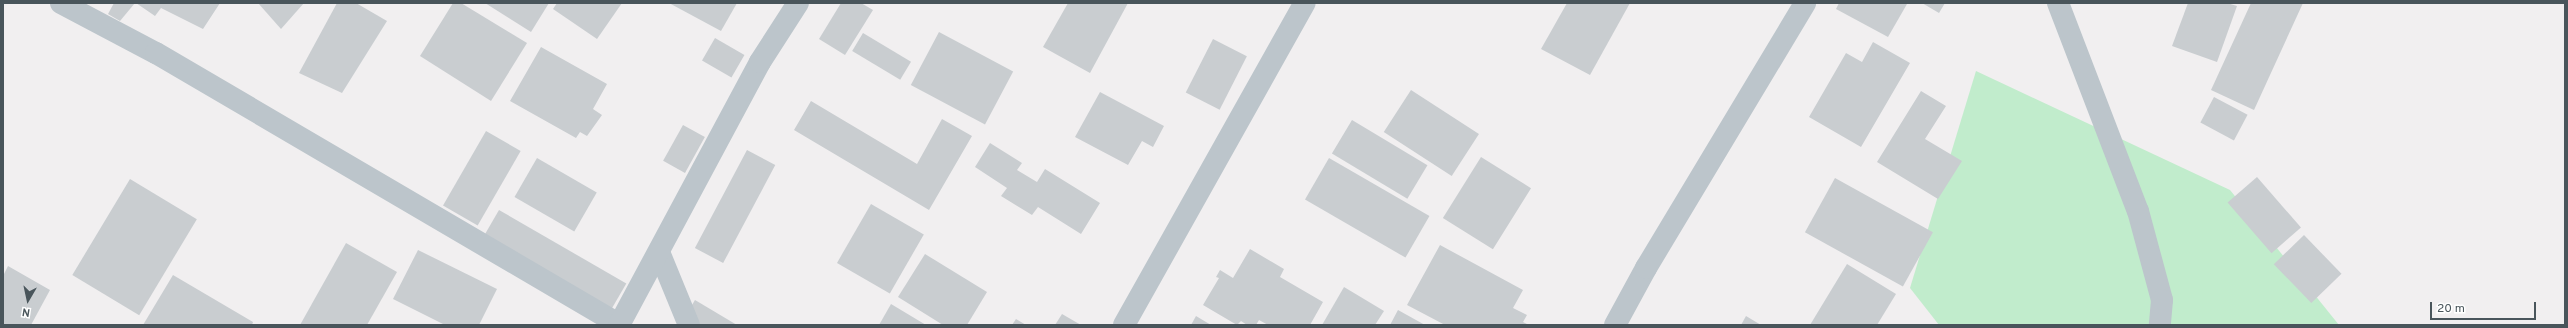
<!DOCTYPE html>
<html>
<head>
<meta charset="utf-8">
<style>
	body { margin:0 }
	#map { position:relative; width:2568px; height:328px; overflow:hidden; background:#f1eff0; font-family:Overpass,sans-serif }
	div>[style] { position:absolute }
	.green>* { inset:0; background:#c1eccc }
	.building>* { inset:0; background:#c9cdd0; transform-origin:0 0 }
	.street>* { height:22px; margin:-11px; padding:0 11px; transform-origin:11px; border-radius:11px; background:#bcc5cb }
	span { translate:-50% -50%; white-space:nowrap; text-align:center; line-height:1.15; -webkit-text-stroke:4px #fff; paint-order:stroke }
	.frame { position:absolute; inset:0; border:4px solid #49555b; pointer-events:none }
	.north { position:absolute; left:8px; top:280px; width:40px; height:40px; -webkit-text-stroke:3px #fff; paint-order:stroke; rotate:189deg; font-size:11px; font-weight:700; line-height:16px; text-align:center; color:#49555b }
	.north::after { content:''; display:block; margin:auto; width:14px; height:18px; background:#49555b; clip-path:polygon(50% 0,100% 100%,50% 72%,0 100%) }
	.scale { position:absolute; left:2430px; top:302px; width:106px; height:18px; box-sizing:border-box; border:2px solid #49555b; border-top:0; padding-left:5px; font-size:12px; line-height:14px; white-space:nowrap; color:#49555b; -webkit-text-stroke:3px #fff; paint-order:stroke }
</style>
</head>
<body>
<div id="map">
	<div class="green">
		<div style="clip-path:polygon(1976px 71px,2230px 190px,2339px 325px,1939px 325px,1910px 288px)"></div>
	</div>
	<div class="building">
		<div style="clip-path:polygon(114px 3px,135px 3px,120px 21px,108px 14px)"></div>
		<div style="clip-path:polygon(136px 3px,220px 3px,203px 29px,161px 8px,155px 16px)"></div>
		<div style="clip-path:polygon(258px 3px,304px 3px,281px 29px)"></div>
		<div style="clip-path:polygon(337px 3px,356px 3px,387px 21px,342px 93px,299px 73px)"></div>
		<div style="clip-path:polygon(453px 3px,461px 3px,527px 43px,491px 101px,420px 56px)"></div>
		<div style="clip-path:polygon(485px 3px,549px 3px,531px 32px)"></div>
		<div style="clip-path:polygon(557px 3px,622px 3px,597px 39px,553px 9px)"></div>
		<div style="clip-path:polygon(669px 3px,737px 3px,721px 31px)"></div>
		<div style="clip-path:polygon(841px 3px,861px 3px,873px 10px,845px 55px,819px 39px)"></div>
		<div style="clip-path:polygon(1068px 3px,1128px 3px,1090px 73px,1043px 47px)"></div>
		<div style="clip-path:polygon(1567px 3px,1630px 3px,1590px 75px,1541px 49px)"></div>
		<div style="clip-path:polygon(1839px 3px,1904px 3px,1907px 4px,1888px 37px,1836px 9px)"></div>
		<div style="clip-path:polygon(1922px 3px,1945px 3px,1939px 13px)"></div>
		<div style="clip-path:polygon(2188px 3px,2227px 3px,2237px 6px,2217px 62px,2172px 46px)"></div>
		<div style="clip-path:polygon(2251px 3px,2303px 3px,2254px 110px,2211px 90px)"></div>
		<div style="left:939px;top:32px;width:84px;height:60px;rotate:28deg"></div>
		<div style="left:863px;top:33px;width:56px;height:21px;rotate:31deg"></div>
		<div style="left:715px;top:38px;width:34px;height:26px;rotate:30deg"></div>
		<div style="left:1213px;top:39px;width:38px;height:60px;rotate:27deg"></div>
		<div style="clip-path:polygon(1873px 42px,1910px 63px,1861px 147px,1809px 117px,1846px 53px,1862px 62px)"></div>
		<div style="clip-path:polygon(541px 47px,607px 84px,593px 109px,602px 115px,587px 136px,580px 132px,576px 138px,510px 101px)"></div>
		<div style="left:1411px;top:90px;width:81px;height:50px;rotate:33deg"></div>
		<div style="clip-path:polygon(1921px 91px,1946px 106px,1925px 139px,1962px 161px,1938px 199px,1877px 162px)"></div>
		<div style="clip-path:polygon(1100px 92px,1164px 126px,1153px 147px,1142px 141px,1128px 165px,1075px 137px)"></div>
		<div style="left:2214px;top:97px;width:38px;height:29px;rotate:28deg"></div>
		<div style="clip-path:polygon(811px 101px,917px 164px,942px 119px,972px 136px,929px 210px,794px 130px)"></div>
		<div style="left:1352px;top:120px;width:88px;height:39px;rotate:31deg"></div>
		<div style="left:683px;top:125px;width:25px;height:41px;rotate:29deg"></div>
		<div style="left:486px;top:131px;width:40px;height:86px;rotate:30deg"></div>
		<div style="clip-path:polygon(990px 143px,1022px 163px,1017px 170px,1037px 182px,1045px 169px,1100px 203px,1081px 234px,1038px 207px,1032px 215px,1001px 196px,1007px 188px,975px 167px)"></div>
		<div style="left:747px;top:150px;width:32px;height:111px;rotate:28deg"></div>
		<div style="left:1481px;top:157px;width:59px;height:72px;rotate:32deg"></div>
		<div style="left:537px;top:158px;width:69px;height:45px;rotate:30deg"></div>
		<div style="left:1329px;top:158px;width:116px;height:48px;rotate:30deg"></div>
		<div style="left:2257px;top:177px;width:67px;height:39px;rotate:49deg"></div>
		<div style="left:1835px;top:178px;width:112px;height:62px;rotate:29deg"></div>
		<div style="left:130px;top:179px;width:78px;height:112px;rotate:31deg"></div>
		<div style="left:871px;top:204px;width:61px;height:68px;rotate:30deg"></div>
		<div style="left:499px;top:210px;width:147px;height:29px;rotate:30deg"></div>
		<div style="left:2304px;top:235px;width:54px;height:42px;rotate:46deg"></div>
		<div style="clip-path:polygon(346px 243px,397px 272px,367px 325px,300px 325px)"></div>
		<div style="clip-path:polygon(1440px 245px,1523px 290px,1513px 308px,1527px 315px,1523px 322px,1529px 325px,1445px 325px,1407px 305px)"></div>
		<div style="clip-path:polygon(1250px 249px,1284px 269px,1280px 277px,1323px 302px,1310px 325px,1268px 325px,1259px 320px,1256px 325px,1247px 325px,1241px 321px,1237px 325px,1203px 305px,1219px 278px,1216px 277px,1220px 270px,1233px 278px)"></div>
		<div style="clip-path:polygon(418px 250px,497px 289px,479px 325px,445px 325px,393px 299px)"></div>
		<div style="clip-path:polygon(925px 254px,987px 292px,967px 325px,943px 325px,898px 297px)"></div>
		<div style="clip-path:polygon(1847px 264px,1896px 294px,1877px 325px,1810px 325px)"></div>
		<div style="clip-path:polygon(8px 266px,50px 290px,31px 325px,3px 325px,3px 276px)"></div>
		<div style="clip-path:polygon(173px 275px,253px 322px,252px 325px,143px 325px)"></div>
		<div style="clip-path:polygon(1344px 287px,1384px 311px,1375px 325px,1322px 325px)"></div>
		<div style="clip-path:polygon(695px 300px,737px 325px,680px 325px)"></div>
		<div style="clip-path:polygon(891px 304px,926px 325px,879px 325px)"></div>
		<div style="clip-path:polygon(1398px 310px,1425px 325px,1390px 325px)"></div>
		<div style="clip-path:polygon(1062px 314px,1081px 325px,1055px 325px)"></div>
		<div style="clip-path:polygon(1196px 316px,1211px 325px,1191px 325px)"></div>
		<div style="clip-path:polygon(1746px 316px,1761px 325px,1741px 325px)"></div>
		<div style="clip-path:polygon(1016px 319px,1026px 325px,1012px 325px)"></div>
	</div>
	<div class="street">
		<div style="left:61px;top:3px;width:107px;rotate:27.8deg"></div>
		<div style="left:156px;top:53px;width:538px;rotate:30.38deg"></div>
		<div style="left:2058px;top:3px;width:223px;rotate:69deg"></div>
		<div style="left:2138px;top:211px;width:92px;rotate:74.9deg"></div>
		<div style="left:2162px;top:300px;width:25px;rotate:95deg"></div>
		<div style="left:659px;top:252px;width:79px;rotate:67.7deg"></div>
		<div style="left:619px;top:325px;width:298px;rotate:-61.8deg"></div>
		<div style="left:760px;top:62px;width:70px;rotate:-57.2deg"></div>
		<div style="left:1124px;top:325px;width:369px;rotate:-60.7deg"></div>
		<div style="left:1615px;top:325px;width:65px;rotate:-61.5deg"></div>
		<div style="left:1646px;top:268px;width:309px;rotate:-59deg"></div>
	</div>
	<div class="frame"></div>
	<div class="north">N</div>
	<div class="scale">20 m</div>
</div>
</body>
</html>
